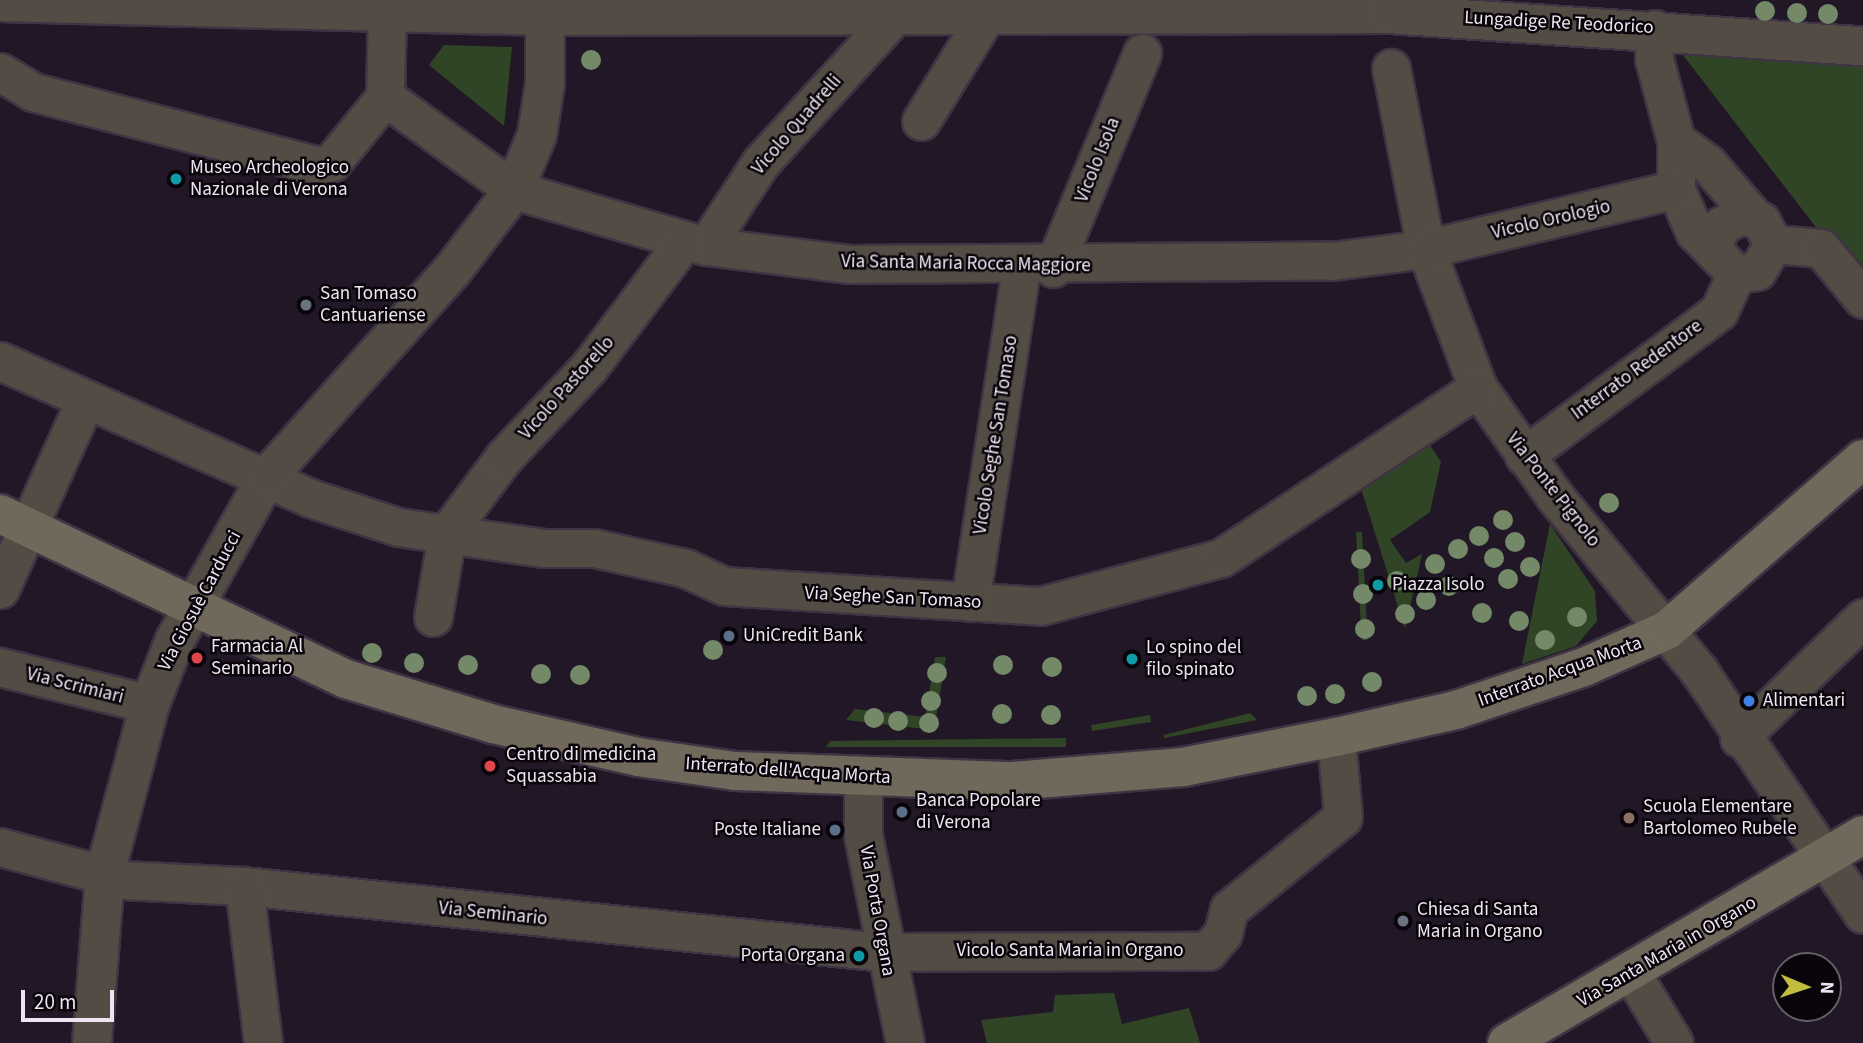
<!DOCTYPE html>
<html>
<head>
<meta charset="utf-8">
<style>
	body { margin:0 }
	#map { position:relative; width:1863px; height:1043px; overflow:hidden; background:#221727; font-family:"Source Sans 3",sans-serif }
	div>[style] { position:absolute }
	.green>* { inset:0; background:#304525; transform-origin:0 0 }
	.roads { filter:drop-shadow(2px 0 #3e3443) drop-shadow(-2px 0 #3e3443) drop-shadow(0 2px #3e3443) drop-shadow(0 -2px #3e3443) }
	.minor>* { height:37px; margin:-18.5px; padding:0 18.5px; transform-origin:18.5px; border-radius:18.5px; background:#524c44 }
	.tertiary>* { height:38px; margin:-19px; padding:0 19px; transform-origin:19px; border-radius:19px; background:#524c44 }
	.secondary>* { height:38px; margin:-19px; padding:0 19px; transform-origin:19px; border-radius:19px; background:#70685a }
	.trees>* { width:20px; height:20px; margin:-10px; border-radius:50%; background:#738968 }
	.dots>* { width:19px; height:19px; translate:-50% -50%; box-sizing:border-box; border:4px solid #09050b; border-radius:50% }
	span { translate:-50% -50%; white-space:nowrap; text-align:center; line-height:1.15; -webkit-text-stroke:5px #09050b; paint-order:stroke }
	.street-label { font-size:19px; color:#ede5f1 }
	.poi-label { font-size:19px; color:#ede5f1 }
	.left { translate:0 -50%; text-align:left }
	.right { translate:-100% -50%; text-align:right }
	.north { position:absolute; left:1772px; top:952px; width:70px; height:70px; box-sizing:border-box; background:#09050b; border:2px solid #645f67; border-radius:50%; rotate:92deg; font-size:19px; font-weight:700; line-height:28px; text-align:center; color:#ede5f1 }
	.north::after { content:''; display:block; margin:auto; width:24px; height:32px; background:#c2bd3f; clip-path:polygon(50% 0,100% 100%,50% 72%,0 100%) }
	.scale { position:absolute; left:21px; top:990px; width:93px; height:32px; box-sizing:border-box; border:4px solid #ede5f1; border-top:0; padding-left:9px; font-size:21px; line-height:24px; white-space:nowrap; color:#ede5f1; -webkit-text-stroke:5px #09050b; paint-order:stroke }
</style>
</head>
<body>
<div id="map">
	<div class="green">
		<div style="clip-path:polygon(444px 45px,512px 47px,504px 126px,429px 65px)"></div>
		<div style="clip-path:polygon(1679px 50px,1863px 62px,1863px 288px)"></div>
		<div style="clip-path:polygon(1426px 439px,1441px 462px,1430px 512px,1390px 540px,1406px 563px,1422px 554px,1405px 629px,1359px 482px)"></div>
		<div style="clip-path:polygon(1550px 524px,1595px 591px,1597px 621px,1576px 646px,1522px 664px)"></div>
		<div style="left:1362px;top:532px;width:108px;height:6px;rotate:87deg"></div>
		<div style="clip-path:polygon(935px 657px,946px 657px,934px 730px,846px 720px,855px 709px,925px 717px)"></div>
		<div style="clip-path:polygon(1250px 713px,1257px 720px,1164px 738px,1164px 735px)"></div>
		<div style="clip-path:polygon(1150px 715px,1151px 722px,1092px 731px,1091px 725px)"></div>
		<div style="clip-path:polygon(1066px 738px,1066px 747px,826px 747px,830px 741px)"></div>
		<div style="clip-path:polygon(1114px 993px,1122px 1024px,1189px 1008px,1200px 1043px,987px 1043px,981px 1020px,1053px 1012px,1055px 995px)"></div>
	</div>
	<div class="roads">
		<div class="minor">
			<div style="left:1655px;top:29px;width:30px;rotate:92deg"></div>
			<div style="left:1654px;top:59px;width:85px;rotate:75deg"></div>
			<div style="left:1676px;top:141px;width:48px;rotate:90deg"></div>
			<div style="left:1676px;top:189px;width:46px;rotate:66.8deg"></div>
			<div style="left:1694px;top:231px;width:60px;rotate:45.7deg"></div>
			<div style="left:1736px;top:274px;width:21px;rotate:-8deg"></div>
			<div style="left:1757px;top:271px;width:31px;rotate:-59deg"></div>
			<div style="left:1773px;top:244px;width:26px;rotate:-118deg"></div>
			<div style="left:1761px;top:221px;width:21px;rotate:-163deg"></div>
			<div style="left:1741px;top:215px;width:24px;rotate:152deg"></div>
			<div style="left:1720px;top:226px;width:24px;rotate:107deg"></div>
			<div style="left:1391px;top:68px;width:184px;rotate:79.1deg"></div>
			<div style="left:1426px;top:249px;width:148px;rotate:69.5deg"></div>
			<div style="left:1478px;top:388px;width:135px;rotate:54.7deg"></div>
			<div style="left:1556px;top:498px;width:224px;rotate:50.4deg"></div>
			<div style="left:1699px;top:671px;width:293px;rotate:56deg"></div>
			<div style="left:0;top:72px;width:39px;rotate:31deg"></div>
			<div style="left:33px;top:92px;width:295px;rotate:14.5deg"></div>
			<div style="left:319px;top:166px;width:14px;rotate:-17deg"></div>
			<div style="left:332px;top:162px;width:84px;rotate:-50.8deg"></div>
			<div style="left:385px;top:97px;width:87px;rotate:-88.7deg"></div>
			<div style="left:385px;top:97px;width:159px;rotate:35.8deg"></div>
			<div style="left:514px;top:190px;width:200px;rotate:16.3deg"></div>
			<div style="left:706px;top:246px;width:143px;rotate:7.2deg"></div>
			<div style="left:848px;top:264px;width:484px;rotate:-0.4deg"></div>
			<div style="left:1332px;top:261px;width:95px;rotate:-7.3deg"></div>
			<div style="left:1426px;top:249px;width:257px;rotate:-13.5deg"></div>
			<div style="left:921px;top:121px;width:129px;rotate:-58.3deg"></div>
			<div style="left:1676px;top:141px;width:38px;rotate:35deg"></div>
			<div style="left:1707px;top:163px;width:70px;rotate:49deg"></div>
			<div style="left:1773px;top:244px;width:48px;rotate:4.8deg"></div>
			<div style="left:1821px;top:248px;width:66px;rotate:50.5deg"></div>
			<div style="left:706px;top:246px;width:100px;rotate:-56.8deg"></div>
			<div style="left:761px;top:162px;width:205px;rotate:-47.6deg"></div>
			<div style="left:1053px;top:268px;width:233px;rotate:-67.5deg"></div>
			<div style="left:0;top:361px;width:339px;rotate:23.8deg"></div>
			<div style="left:310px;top:498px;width:93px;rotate:18.2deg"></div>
			<div style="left:398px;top:527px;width:148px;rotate:8.2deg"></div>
			<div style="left:544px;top:548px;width:50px"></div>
			<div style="left:594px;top:548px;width:93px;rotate:12.4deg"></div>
			<div style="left:685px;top:568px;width:43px;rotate:24.8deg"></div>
			<div style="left:724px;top:586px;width:317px;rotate:3.6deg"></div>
			<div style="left:1040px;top:606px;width:187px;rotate:-14.9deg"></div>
			<div style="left:1221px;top:558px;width:308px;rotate:-33.5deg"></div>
			<div style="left:1524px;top:456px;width:243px;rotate:-36.6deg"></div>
			<div style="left:1719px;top:311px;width:41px;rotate:-65.3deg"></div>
			<div style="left:0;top:589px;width:204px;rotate:-65.7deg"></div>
			<div style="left:970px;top:602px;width:339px;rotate:-81.3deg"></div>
			<div style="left:433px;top:617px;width:85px;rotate:-80.5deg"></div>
			<div style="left:447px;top:533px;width:95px;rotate:-53.1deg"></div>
			<div style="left:504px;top:457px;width:124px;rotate:-46.6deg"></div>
			<div style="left:589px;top:367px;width:158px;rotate:-53deg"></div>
			<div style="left:0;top:667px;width:154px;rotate:13.9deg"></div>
			<div style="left:1739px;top:738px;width:173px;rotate:-44.1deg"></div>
			<div style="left:863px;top:778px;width:57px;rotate:90deg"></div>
			<div style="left:863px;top:835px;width:212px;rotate:78.6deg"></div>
			<div style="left:0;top:847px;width:127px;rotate:15deg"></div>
			<div style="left:123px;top:880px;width:121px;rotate:2.8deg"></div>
			<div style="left:244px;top:886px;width:642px;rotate:5.9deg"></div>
			<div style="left:883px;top:952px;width:325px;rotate:-0.2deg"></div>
			<div style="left:1208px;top:951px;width:23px;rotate:-50deg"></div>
			<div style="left:1223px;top:933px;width:25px;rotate:-76deg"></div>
			<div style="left:1229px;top:909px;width:146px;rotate:-38.9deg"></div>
			<div style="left:1343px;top:817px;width:80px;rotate:-95deg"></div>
			<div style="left:244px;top:886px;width:158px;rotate:83.1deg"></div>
			<div style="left:1631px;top:972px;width:83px;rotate:58.8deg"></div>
		</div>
		<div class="tertiary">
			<div style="left:0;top:2px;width:546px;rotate:1.47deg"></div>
			<div style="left:546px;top:16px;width:842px;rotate:-0.14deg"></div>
			<div style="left:1388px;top:14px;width:476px;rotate:3.9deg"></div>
			<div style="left:92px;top:1043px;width:170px;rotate:-85.6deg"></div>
			<div style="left:105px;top:873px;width:175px;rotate:-75.1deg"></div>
			<div style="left:150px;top:704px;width:69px;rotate:-68.7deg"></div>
			<div style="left:175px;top:640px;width:187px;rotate:-60.6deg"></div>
			<div style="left:267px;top:477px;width:277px;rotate:-48.1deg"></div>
			<div style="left:452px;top:271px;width:102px;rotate:-52.6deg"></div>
			<div style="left:514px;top:190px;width:60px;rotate:-67.3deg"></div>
			<div style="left:537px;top:135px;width:52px;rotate:-81.1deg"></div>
			<div style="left:545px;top:84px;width:84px;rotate:-90deg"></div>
		</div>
		<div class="secondary">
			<div style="left:0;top:514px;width:383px;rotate:25.5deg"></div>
			<div style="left:346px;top:679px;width:154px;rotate:17deg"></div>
			<div style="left:493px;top:724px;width:149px;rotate:12.8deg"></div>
			<div style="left:638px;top:757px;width:98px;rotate:8.2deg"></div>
			<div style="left:735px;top:771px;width:278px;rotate:2.1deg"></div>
			<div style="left:1013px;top:781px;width:171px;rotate:-4.7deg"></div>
			<div style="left:1183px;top:767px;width:156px;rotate:-11.1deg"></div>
			<div style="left:1336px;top:737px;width:123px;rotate:-12.7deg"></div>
			<div style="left:1456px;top:710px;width:135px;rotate:-18.6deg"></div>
			<div style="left:1584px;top:667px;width:91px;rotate:-24deg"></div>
			<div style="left:1667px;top:630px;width:260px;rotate:-41.1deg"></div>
			<div style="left:1507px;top:1043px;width:412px;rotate:-30.3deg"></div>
		</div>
	</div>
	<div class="trees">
		<div style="left:1765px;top:11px"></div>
		<div style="left:1797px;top:13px"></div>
		<div style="left:1828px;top:14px"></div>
		<div style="left:591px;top:60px"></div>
		<div style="left:1609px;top:503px"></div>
		<div style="left:1503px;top:520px"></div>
		<div style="left:1479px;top:536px"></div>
		<div style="left:1515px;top:542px"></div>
		<div style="left:1458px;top:549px"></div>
		<div style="left:1494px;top:558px"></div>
		<div style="left:1361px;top:559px"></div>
		<div style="left:1435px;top:564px"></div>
		<div style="left:1530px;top:567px"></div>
		<div style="left:1508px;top:579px"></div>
		<div style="left:1397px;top:581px"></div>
		<div style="left:1449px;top:586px"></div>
		<div style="left:1363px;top:594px"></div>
		<div style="left:1426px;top:600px"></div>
		<div style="left:1482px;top:613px"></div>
		<div style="left:1405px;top:614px"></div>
		<div style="left:1577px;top:617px"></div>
		<div style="left:1519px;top:621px"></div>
		<div style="left:1365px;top:629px"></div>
		<div style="left:1545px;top:640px"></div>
		<div style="left:713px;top:650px"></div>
		<div style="left:372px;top:653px"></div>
		<div style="left:414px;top:663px"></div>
		<div style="left:468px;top:665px"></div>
		<div style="left:1003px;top:665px"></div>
		<div style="left:1052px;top:667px"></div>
		<div style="left:937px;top:673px"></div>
		<div style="left:541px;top:674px"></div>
		<div style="left:580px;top:675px"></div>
		<div style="left:1372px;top:682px"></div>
		<div style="left:1335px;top:694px"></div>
		<div style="left:1307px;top:696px"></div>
		<div style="left:931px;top:701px"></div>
		<div style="left:1002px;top:714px"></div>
		<div style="left:1051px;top:715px"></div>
		<div style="left:874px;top:718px"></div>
		<div style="left:898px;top:721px"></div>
		<div style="left:929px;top:723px"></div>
	</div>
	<div class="dots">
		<div style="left:176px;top:179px;background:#0f9aa8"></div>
		<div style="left:306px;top:305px;background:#6b7280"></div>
		<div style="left:1378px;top:585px;background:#0f9aa8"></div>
		<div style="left:729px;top:636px;background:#5c6f8a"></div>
		<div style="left:197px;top:658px;background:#e0444e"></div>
		<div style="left:1132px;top:659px;background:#0f9aa8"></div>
		<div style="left:1749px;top:701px;background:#3f7fe0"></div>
		<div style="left:490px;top:766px;background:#e0444e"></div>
		<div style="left:902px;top:812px;background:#5c6f8a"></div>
		<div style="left:1629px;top:818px;background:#8d6e63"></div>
		<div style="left:835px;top:830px;background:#5c6f8a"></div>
		<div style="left:1403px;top:921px;background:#6b7280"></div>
		<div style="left:859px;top:956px;background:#0f9aa8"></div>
	</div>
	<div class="street-label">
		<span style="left:1559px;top:23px;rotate:3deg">Lungadige Re Teodorico</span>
		<span style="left:797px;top:125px;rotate:-49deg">Vicolo Quadrelli</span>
		<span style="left:1098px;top:160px;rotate:-68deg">Vicolo Isola</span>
		<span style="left:1551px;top:220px;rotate:-13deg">Vicolo Orologio</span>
		<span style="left:966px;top:264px;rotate:1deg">Via Santa Maria Rocca Maggiore</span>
		<span style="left:1637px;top:370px;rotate:-36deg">Interrato Redentore</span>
		<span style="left:567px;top:388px;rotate:-48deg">Vicolo Pastorello</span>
		<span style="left:996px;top:435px;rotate:-81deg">Vicolo Seghe San Tomaso</span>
		<span style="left:1553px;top:490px;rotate:52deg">Via Ponte Pignolo</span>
		<span style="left:893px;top:598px;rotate:3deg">Via Seghe San Tomaso</span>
		<span style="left:200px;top:601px;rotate:-62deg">Via Giosuè Carducci</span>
		<span style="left:1560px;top:672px;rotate:-20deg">Interrato Acqua Morta</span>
		<span style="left:75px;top:686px;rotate:14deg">Via Scrimiari</span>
		<span style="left:788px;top:771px;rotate:4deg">Interrato dell'Acqua Morta</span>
		<span style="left:877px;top:911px;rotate:80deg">Via Porta Organa</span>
		<span style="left:493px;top:914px;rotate:6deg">Via Seminario</span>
		<span style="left:1070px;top:951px">Vicolo Santa Maria in Organo</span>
		<span style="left:1667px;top:952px;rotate:-30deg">Via Santa Maria in Organo</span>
	</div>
	<div class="poi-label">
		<span class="left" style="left:190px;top:179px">Museo Archeologico<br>Nazionale di Verona</span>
		<span class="left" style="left:320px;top:305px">San Tomaso<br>Cantuariense</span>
		<span class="left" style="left:1392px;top:585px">Piazza Isolo</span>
		<span class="left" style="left:743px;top:636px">UniCredit Bank</span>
		<span class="left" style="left:211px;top:658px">Farmacia Al<br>Seminario</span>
		<span class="left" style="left:1146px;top:659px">Lo spino del<br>filo spinato</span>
		<span class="left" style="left:1763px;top:701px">Alimentari</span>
		<span class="left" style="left:506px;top:766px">Centro di medicina<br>Squassabia</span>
		<span class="left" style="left:916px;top:812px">Banca Popolare<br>di Verona</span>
		<span class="left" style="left:1643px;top:818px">Scuola Elementare<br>Bartolomeo Rubele</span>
		<span class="right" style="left:821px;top:830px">Poste Italiane</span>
		<span class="left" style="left:1417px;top:921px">Chiesa di Santa<br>Maria in Organo</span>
		<span class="right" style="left:845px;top:956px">Porta Organa</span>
	</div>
	<div class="north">N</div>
	<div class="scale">20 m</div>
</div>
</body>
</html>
